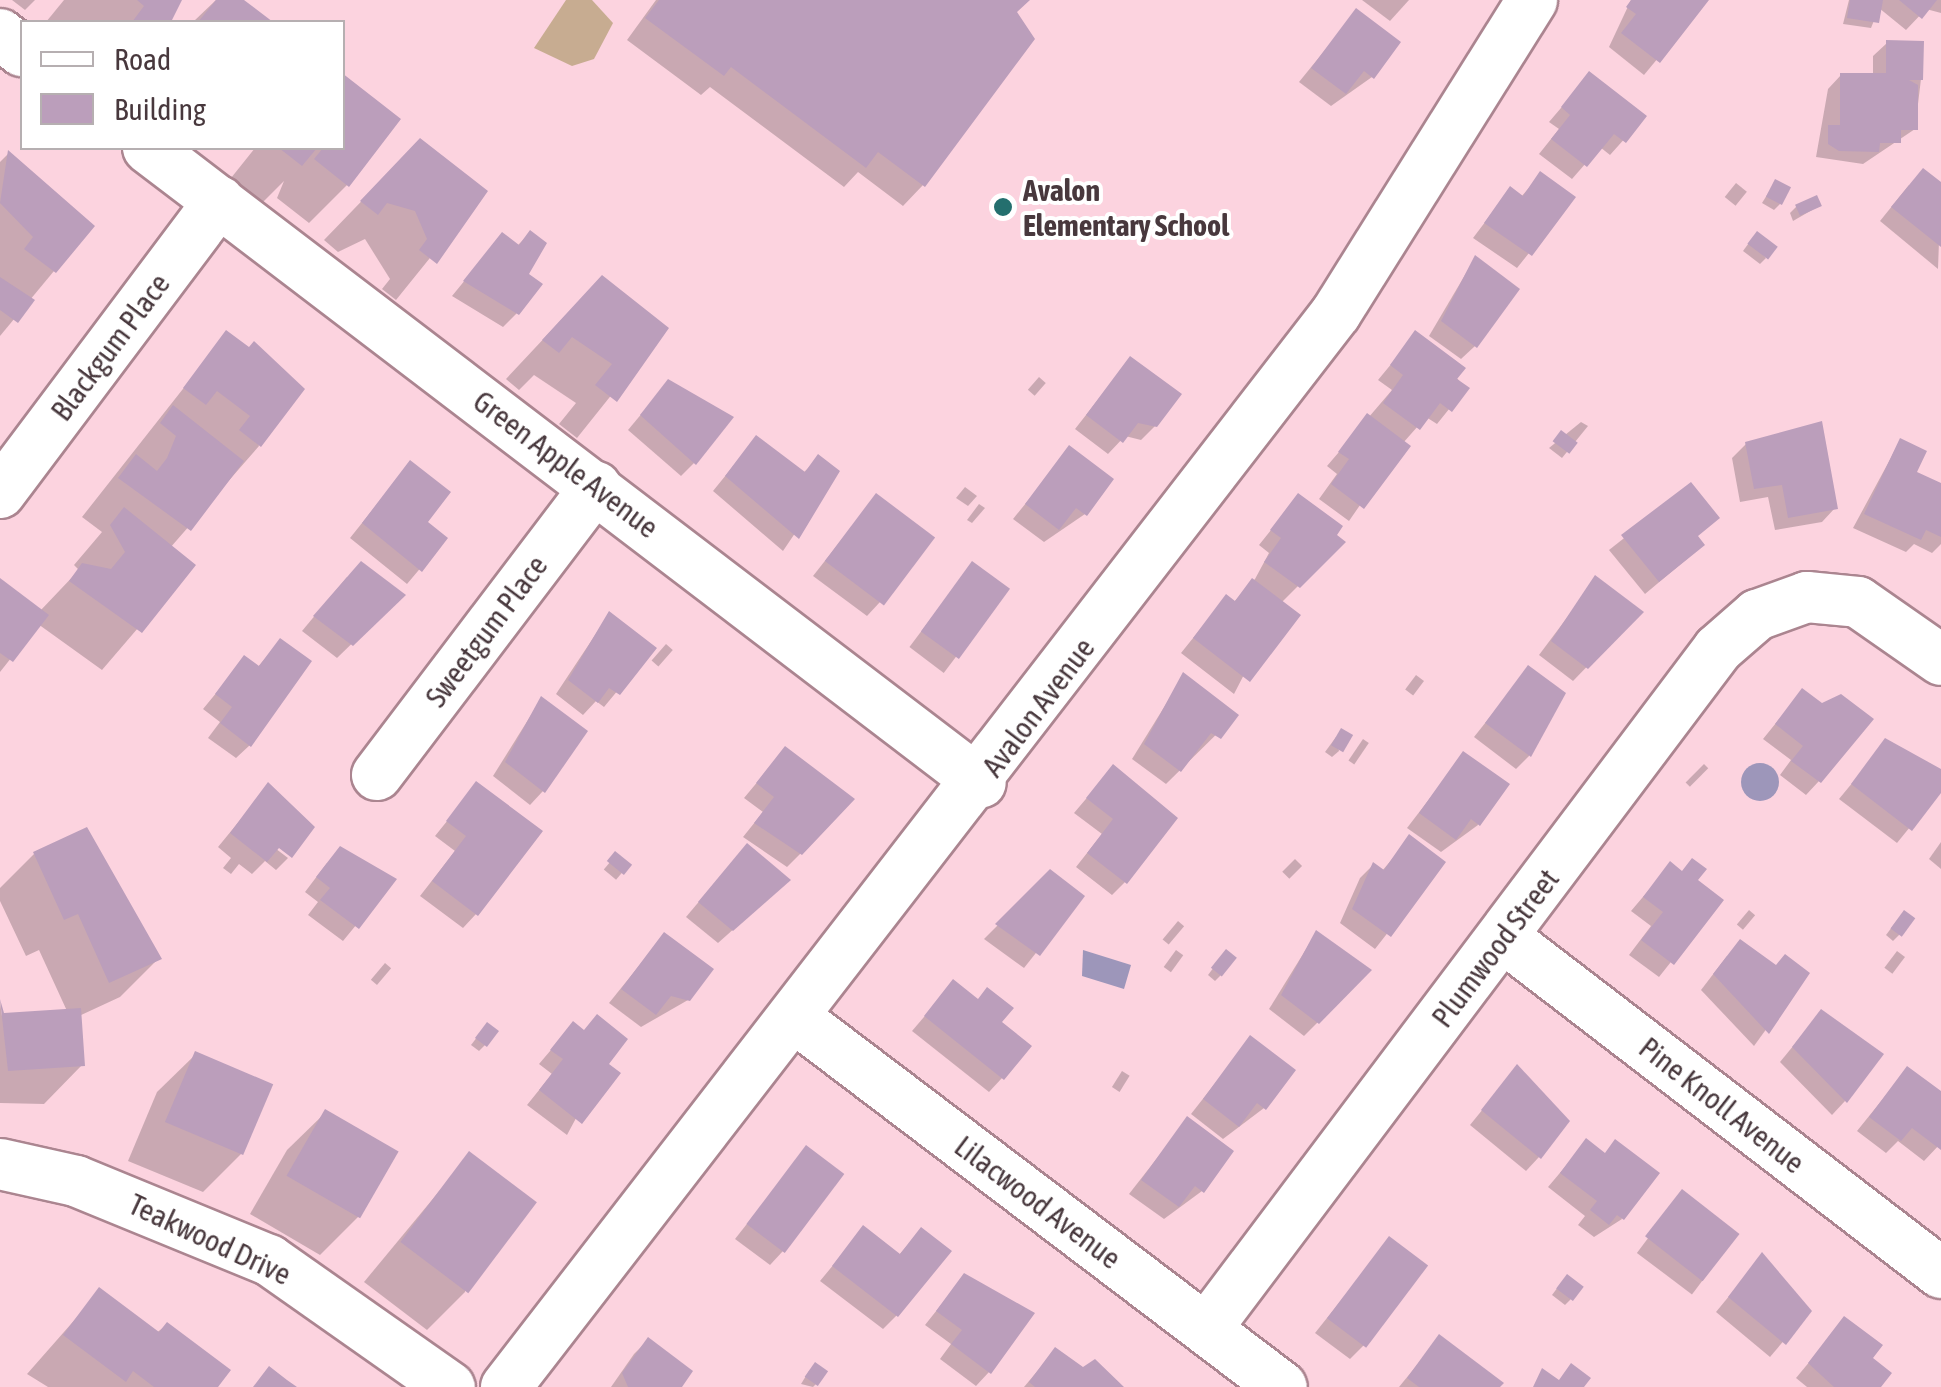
<!DOCTYPE html>
<html>
<head>
<meta charset="utf-8">
<style>
	body { margin:0 }
	#map { position:relative; width:1941px; height:1387px; overflow:hidden; background:#fcd3df; font-family:"Asap Condensed",sans-serif }
	div>[style] { position:absolute }
	.green>* { inset:0; background:#c7ac91 }
	.water>* { inset:0; background:#9d96ba }
	.round { border-radius:50% }
	.shadow>* { inset:0; background:#0003; transform-origin:0 0 }
	.building>* { inset:0; background:#bb9ebb; transform-origin:0 0 }
	.roads { filter:drop-shadow(2px 0 #ab8590) drop-shadow(-2px 0 #ab8590) drop-shadow(0 2px #ab8590) drop-shadow(0 -2px #ab8590) }
	.minor>* { height:50px; margin:-25px; padding:0 25px; transform-origin:25px; border-radius:25px; background:#fff }
	.dots>* { width:28px; height:28px; translate:-50% -50%; box-sizing:border-box; border:5px solid #fff; border-radius:50% }
	span { translate:-50% -50%; white-space:nowrap; text-align:center; line-height:1.15; -webkit-text-stroke:8px #fff; paint-order:stroke }
	.poi-label { font-size:30px; color:#48383d; font-weight:700 }
	.left { translate:0 -50%; text-align:left }
	.street-label { font-size:30px; color:#48383d }
	.legend { position:absolute; left:20px; top:20px; width:325px; height:130px; box-sizing:border-box; background:#fff; border:2px solid #b6afb1; margin:0; padding:12px 18px; list-style:none; font-size:30px; color:#48383d }
	.legend li { display:flex; align-items:center; gap:20px; height:50px }
	.legend b { width:50px; border:2px solid #b6afb1 }
</style>
</head>
<body>
<div id="map">
	<div class="green">
		<div style="clip-path:polygon(566px 0,592px 0,613px 23px,594px 59px,572px 66px,534px 48px)"></div>
	</div>
	<div class="water">
		<div class="round" style="left:1741px;top:763px;width:38px;height:38px"></div>
		<div style="clip-path:polygon(1083px 950px,1131px 965px,1124px 989px,1082px 976px)"></div>
	</div>
	<div class="shadow">
		<div style="clip-path:polygon(12px 0,35px 0,25px 10px)"></div>
		<div style="clip-path:polygon(64px 0,180px 0,164px 22px,46px 22px)"></div>
		<div style="clip-path:polygon(216px 0,240px 0,269px 22px,193px 22px)"></div>
		<div style="clip-path:polygon(656px 0,1022px 0,923px 185px,903px 206px,858px 172px,844px 187px,710px 87px,701px 95px,627px 40px)"></div>
		<div style="clip-path:polygon(1362px 0,1409px 0,1390px 21px)"></div>
		<div style="clip-path:polygon(1631px 0,1706px 0,1644px 75px,1609px 47px)"></div>
		<div style="clip-path:polygon(1849px 0,1941px 0,1941px 13px,1926px 9px,1906px 30px,1879px 8px,1871px 28px,1843px 24px)"></div>
		<div style="clip-path:polygon(1356px 12px,1372px 77px,1331px 106px,1299px 82px)"></div>
		<div style="clip-path:polygon(1887px 43px,1921px 79px,1915px 129px,1863px 164px,1816px 157px,1828px 89px,1841px 75px,1873px 76px,1873px 56px)"></div>
		<div style="clip-path:polygon(1590px 74px,1644px 117px,1610px 155px,1600px 147px,1572px 179px,1539px 154px,1559px 129px,1549px 122px)"></div>
		<div style="clip-path:polygon(255px 148px,342px 148px,347px 185px,309px 223px,277px 198px,284px 181px,262px 203px,231px 178px)"></div>
		<div style="clip-path:polygon(8px 154px,54px 271px,0 336px,0 162px)"></div>
		<div style="clip-path:polygon(1540px 175px,1573px 198px,1517px 268px,1473px 238px,1510px 189px,1521px 197px)"></div>
		<div style="clip-path:polygon(382px 180px,484px 191px,396px 300px,382px 289px,390px 279px,365px 239px,338px 252px,324px 240px)"></div>
		<div style="clip-path:polygon(1775px 182px,1780px 204px,1774px 210px,1762px 203px)"></div>
		<div style="left:1736px;top:183px;width:14px;height:18px;rotate:39deg"></div>
		<div style="clip-path:polygon(1909px 185px,1941px 186px,1938px 269px,1880px 221px)"></div>
		<div style="clip-path:polygon(1819px 206px,1793px 221px,1790px 213px,1796px 207px)"></div>
		<div style="clip-path:polygon(530px 233px,517px 313px,503px 327px,452px 296px,502px 235px,517px 246px)"></div>
		<div style="clip-path:polygon(1751px 240px,1766px 258px,1760px 264px,1743px 251px)"></div>
		<div style="clip-path:polygon(1475px 258px,1475px 346px,1461px 359px,1429px 336px)"></div>
		<div style="clip-path:polygon(564px 317px,665px 328px,577px 438px,559px 424px,576px 403px,534px 375px,519px 390px,506px 379px)"></div>
		<div style="clip-path:polygon(227px 333px,259px 446px,170px 548px,192px 565px,102px 670px,38px 624px,0 672px,0 581px,40px 611px,79px 570px,74px 565px,102px 532px,82px 517px)"></div>
		<div style="clip-path:polygon(1416px 334px,1466px 388px,1437px 424px,1426px 417px,1403px 443px,1349px 521px,1319px 499px,1337px 474px,1327px 466px,1392px 390px,1378px 380px)"></div>
		<div style="clip-path:polygon(1130px 359px,1155px 426px,1141px 440px,1125px 436px,1108px 454px,1075px 429px)"></div>
		<div style="left:1039px;top:377px;width:9px;height:17px;rotate:41deg"></div>
		<div style="clip-path:polygon(668px 382px,694px 463px,681px 476px,628px 430px)"></div>
		<div style="clip-path:polygon(1581px 422px,1588px 426px,1562px 458px,1549px 448px)"></div>
		<div style="clip-path:polygon(756px 438px,803px 473px,819px 458px,837px 471px,783px 551px,713px 491px)"></div>
		<div style="clip-path:polygon(1900px 441px,1914px 473px,1941px 486px,1941px 544px,1932px 553px,1914px 544px,1906px 552px,1853px 528px)"></div>
		<div style="clip-path:polygon(1746px 444px,1835px 508px,1822px 522px,1775px 530px,1768px 497px,1740px 502px,1732px 458px)"></div>
		<div style="clip-path:polygon(1070px 449px,1085px 514px,1044px 542px,1013px 519px)"></div>
		<div style="clip-path:polygon(410px 463px,424px 523px,445px 539px,407px 584px,350px 538px)"></div>
		<div style="clip-path:polygon(1690px 486px,1688px 558px,1645px 594px,1609px 550px)"></div>
		<div style="clip-path:polygon(965px 487px,977px 496px,968px 506px,956px 498px)"></div>
		<div style="clip-path:polygon(876px 496px,880px 602px,867px 616px,813px 576px)"></div>
		<div style="clip-path:polygon(1298px 496px,1342px 542px,1281px 603px,1234px 694px,1181px 653px,1226px 597px,1233px 603px,1255px 579px,1269px 553px,1259px 545px)"></div>
		<div style="clip-path:polygon(979px 504px,985px 508px,972px 523px,967px 520px)"></div>
		<div style="left:972px;top:564px;width:43px;height:104px;rotate:37deg"></div>
		<div style="clip-path:polygon(347px 577px,402px 595px,337px 658px,302px 631px)"></div>
		<div style="clip-path:polygon(1596px 579px,1640px 612px,1573px 681px,1539px 655px)"></div>
		<div style="clip-path:polygon(609px 614px,653px 648px,604px 707px,596px 701px,583px 715px,556px 694px)"></div>
		<div style="clip-path:polygon(280px 641px,250px 745px,236px 758px,208px 738px,220px 722px,203px 709px,245px 658px,257px 668px)"></div>
		<div style="left:666px;top:644px;width:9px;height:22px;rotate:41deg"></div>
		<div style="clip-path:polygon(1528px 669px,1529px 756px,1516px 769px,1474px 737px)"></div>
		<div style="clip-path:polygon(1184px 675px,1235px 716px,1166px 784px,1132px 759px)"></div>
		<div style="left:1416px;top:675px;width:10px;height:18px;rotate:37deg"></div>
		<div style="clip-path:polygon(1802px 691px,1822px 706px,1819px 781px,1806px 795px,1780px 775px,1791px 760px,1763px 739px)"></div>
		<div style="clip-path:polygon(541px 699px,543px 791px,530px 805px,493px 776px)"></div>
		<div style="clip-path:polygon(1336px 737px,1339px 751px,1332px 757px,1325px 752px)"></div>
		<div style="left:1363px;top:739px;width:7px;height:26px;rotate:34deg"></div>
		<div style="clip-path:polygon(1886px 742px,1941px 772px,1941px 789px,1897px 843px,1839px 799px)"></div>
		<div style="clip-path:polygon(785px 749px,801px 853px,787px 867px,743px 837px,763px 812px,744px 798px)"></div>
		<div style="clip-path:polygon(1464px 754px,1478px 825px,1441px 852px,1407px 828px)"></div>
		<div style="left:1704px;top:764px;width:6px;height:26px;rotate:45deg"></div>
		<div style="clip-path:polygon(1113px 767px,1125px 882px,1112px 895px,1076px 867px,1102px 834px,1074px 813px)"></div>
		<div style="clip-path:polygon(477px 784px,476px 914px,463px 928px,420px 896px,455px 851px,435px 836px)"></div>
		<div style="clip-path:polygon(268px 786px,267px 842px,288px 858px,276px 870px,265px 861px,252px 874px,239px 864px,231px 874px,223px 868px,231px 858px,218px 847px)"></div>
		<div style="clip-path:polygon(1410px 838px,1443px 862px,1375px 949px,1340px 923px,1360px 878px,1373px 865px,1382px 871px)"></div>
		<div style="clip-path:polygon(1941px 842px,1941px 869px,1929px 859px)"></div>
		<div style="clip-path:polygon(34px 854px,158px 959px,120px 997px,79px 1016px,82px 1065px,44px 1104px,0 1103px,0 1002px,2px 1016px,67px 1011px,39px 950px,26px 956px,0 901px,0 888px)"></div>
		<div style="left:616px;top:855px;width:16px;height:19px;rotate:40deg"></div>
		<div style="left:1295px;top:859px;width:10px;height:18px;rotate:45deg"></div>
		<div style="clip-path:polygon(734px 860px,774px 893px,718px 943px,686px 917px)"></div>
		<div style="clip-path:polygon(327px 863px,393px 880px,343px 941px,308px 915px,318px 902px,305px 892px)"></div>
		<div style="clip-path:polygon(1670px 865px,1720px 900px,1659px 977px,1629px 955px,1651px 926px,1631px 911px)"></div>
		<div style="clip-path:polygon(1050px 873px,1081px 896px,1024px 968px,984px 939px)"></div>
		<div style="left:1749px;top:910px;width:8px;height:19px;rotate:40deg"></div>
		<div style="clip-path:polygon(1898px 919px,1899px 935px,1893px 941px,1886px 935px)"></div>
		<div style="left:1178px;top:921px;width:8px;height:24px;rotate:40deg"></div>
		<div style="clip-path:polygon(1316px 933px,1369px 971px,1304px 1036px,1269px 1009px)"></div>
		<div style="clip-path:polygon(664px 935px,688px 1000px,641px 1027px,609px 1003px)"></div>
		<div style="left:1176px;top:950px;width:9px;height:21px;rotate:36deg"></div>
		<div style="left:1897px;top:951px;width:10px;height:21px;rotate:37deg"></div>
		<div style="clip-path:polygon(1727px 956px,1807px 973px,1754px 1046px,1701px 990px)"></div>
		<div style="clip-path:polygon(1220px 959px,1221px 975px,1215px 981px,1208px 975px)"></div>
		<div style="left:385px;top:963px;width:8px;height:22px;rotate:40deg"></div>
		<div style="clip-path:polygon(953px 983px,999px 1023px,1002px 1078px,989px 1092px,912px 1031px)"></div>
		<div style="clip-path:polygon(1821px 1012px,1845px 1101px,1832px 1115px,1780px 1062px)"></div>
		<div style="clip-path:polygon(573px 1024px,605px 1064px,567px 1135px,527px 1105px,552px 1074px,539px 1064px)"></div>
		<div style="clip-path:polygon(481px 1032px,485px 1045px,479px 1051px,471px 1045px)"></div>
		<div style="clip-path:polygon(1250px 1039px,1264px 1108px,1223px 1139px,1191px 1114px)"></div>
		<div style="clip-path:polygon(196px 1054px,270px 1085px,241px 1154px,203px 1192px,128px 1161px,157px 1092px)"></div>
		<div style="clip-path:polygon(1517px 1067px,1539px 1157px,1526px 1171px,1470px 1125px)"></div>
		<div style="clip-path:polygon(1907px 1069px,1941px 1095px,1941px 1143px,1924px 1161px,1898px 1141px,1886px 1153px,1857px 1131px)"></div>
		<div style="left:1122px;top:1071px;width:9px;height:19px;rotate:32deg"></div>
		<div style="clip-path:polygon(326px 1112px,359px 1216px,320px 1255px,250px 1214px,287px 1150px)"></div>
		<div style="clip-path:polygon(1187px 1120px,1202px 1191px,1164px 1219px,1129px 1194px)"></div>
		<div style="clip-path:polygon(1586px 1142px,1622px 1219px,1594px 1237px,1578px 1225px,1585px 1216px,1548px 1187px)"></div>
		<div style="clip-path:polygon(806px 1149px,783px 1251px,770px 1265px,735px 1239px)"></div>
		<div style="clip-path:polygon(470px 1154px,465px 1292px,427px 1330px,364px 1282px)"></div>
		<div style="left:1682px;top:1193px;width:69px;height:75px;rotate:37deg"></div>
		<div style="clip-path:polygon(863px 1229px,898px 1256px,921px 1230px,897px 1315px,883px 1329px,820px 1281px)"></div>
		<div style="clip-path:polygon(1390px 1239px,1364px 1345px,1350px 1359px,1315px 1333px)"></div>
		<div style="clip-path:polygon(1762px 1256px,1808px 1312px,1770px 1357px,1716px 1312px)"></div>
		<div style="clip-path:polygon(964px 1276px,989px 1372px,976px 1386px,940px 1359px,951px 1344px,925px 1325px)"></div>
		<div style="clip-path:polygon(1561px 1283px,1571px 1299px,1565px 1305px,1552px 1295px)"></div>
		<div style="clip-path:polygon(100px 1291px,156px 1333px,167px 1325px,214px 1387px,48px 1387px,27px 1374px)"></div>
		<div style="clip-path:polygon(1845px 1319px,1878px 1387px,1807px 1387px,1796px 1378px)"></div>
		<div style="clip-path:polygon(1439px 1338px,1497px 1387px,1399px 1387px)"></div>
		<div style="clip-path:polygon(648px 1340px,678px 1387px,611px 1387px,634px 1354px)"></div>
		<div style="clip-path:polygon(1055px 1350px,1114px 1387px,1024px 1387px)"></div>
		<div style="clip-path:polygon(809px 1371px,816px 1384px,813px 1387px,801px 1384px)"></div>
	</div>
	<div class="building">
		<div style="clip-path:polygon(137px 0,182px 0,171px 22px,132px 22px,144px 6px)"></div>
		<div style="clip-path:polygon(216px 0,244px 0,273px 22px,198px 22px)"></div>
		<div style="clip-path:polygon(659px 0,1030px 0,1017px 12px,1035px 39px,925px 187px,878px 152px,866px 168px,731px 67px,724px 76px,645px 18px)"></div>
		<div style="clip-path:polygon(1631px 0,1709px 0,1660px 63px,1621px 33px,1636px 14px,1626px 7px)"></div>
		<div style="clip-path:polygon(1850px 0,1883px 0,1879px 23px,1847px 18px)"></div>
		<div style="clip-path:polygon(1899px 0,1937px 0,1922px 19px)"></div>
		<div style="clip-path:polygon(1356px 8px,1401px 42px,1374px 79px,1364px 71px,1346px 94px,1311px 68px)"></div>
		<div style="clip-path:polygon(1886px 40px,1924px 41px,1923px 80px,1909px 80px,1918px 85px,1918px 130px,1901px 130px,1901px 143px,1880px 143px,1879px 152px,1839px 151px,1828px 144px,1828px 125px,1840px 125px,1840px 73px,1886px 73px)"></div>
		<div style="clip-path:polygon(1589px 71px,1647px 116px,1626px 143px,1614px 134px,1587px 167px,1551px 139px,1570px 115px,1561px 107px)"></div>
		<div style="clip-path:polygon(342px 73px,401px 119px,349px 187px,314px 159px,323px 148px,342px 148px)"></div>
		<div style="clip-path:polygon(420px 138px,488px 191px,437px 264px,419px 250px,427px 239px,415px 211px,387px 203px,378px 215px,360px 201px)"></div>
		<div style="clip-path:polygon(279px 148px,317px 148px,302px 166px)"></div>
		<div style="clip-path:polygon(8px 150px,95px 226px,56px 273px,24px 249px,33px 237px,0 203px)"></div>
		<div style="clip-path:polygon(1923px 168px,1941px 182px,1941px 247px,1891px 207px)"></div>
		<div style="clip-path:polygon(1540px 171px,1576px 197px,1532px 256px,1484px 223px,1510px 186px,1523px 196px)"></div>
		<div style="left:1775px;top:179px;width:18px;height:20px;rotate:27deg"></div>
		<div style="left:1817px;top:195px;width:12px;height:24px;rotate:66deg"></div>
		<div style="clip-path:polygon(530px 230px,547px 243px,529px 274px,543px 284px,519px 315px,463px 281px,502px 232px,519px 245px)"></div>
		<div style="left:1757px;top:231px;width:26px;height:16px;rotate:37deg"></div>
		<div style="clip-path:polygon(1475px 255px,1520px 289px,1477px 348px,1441px 321px)"></div>
		<div style="clip-path:polygon(602px 275px,669px 328px,617px 402px,595px 385px,612px 364px,572px 337px,559px 353px,542px 340px)"></div>
		<div style="clip-path:polygon(0 277px,35px 300px,18px 323px,0 310px)"></div>
		<div style="clip-path:polygon(226px 330px,249px 347px,254px 341px,305px 389px,261px 447px,239px 430px,250px 416px,217px 391px,206px 405px,183px 388px)"></div>
		<div style="clip-path:polygon(1415px 330px,1466px 368px,1457px 379px,1470px 388px,1452px 412px,1440px 403px,1420px 430px,1383px 403px,1403px 375px,1390px 365px)"></div>
		<div style="clip-path:polygon(1130px 356px,1182px 394px,1157px 427px,1138px 423px,1123px 443px,1086px 415px)"></div>
		<div style="clip-path:polygon(668px 379px,734px 417px,696px 465px,640px 415px)"></div>
		<div style="clip-path:polygon(173px 405px,244px 461px,191px 531px,118px 478px,136px 454px,157px 471px,167px 458px,176px 436px,160px 423px)"></div>
		<div style="clip-path:polygon(1367px 413px,1411px 446px,1364px 509px,1331px 484px,1349px 459px,1338px 452px)"></div>
		<div style="clip-path:polygon(1822px 421px,1838px 509px,1788px 518px,1782px 485px,1754px 489px,1745px 442px)"></div>
		<div style="left:1561px;top:430px;width:21px;height:14px;rotate:37deg"></div>
		<div style="clip-path:polygon(756px 435px,805px 472px,818px 454px,840px 471px,799px 539px,725px 476px)"></div>
		<div style="clip-path:polygon(1900px 438px,1927px 451px,1917px 472px,1941px 483px,1941px 537px,1926px 530px,1921px 540px,1864px 514px)"></div>
		<div style="clip-path:polygon(1069px 445px,1114px 479px,1087px 516px,1076px 508px,1059px 530px,1025px 504px)"></div>
		<div style="clip-path:polygon(410px 460px,451px 492px,428px 522px,448px 538px,422px 572px,362px 523px)"></div>
		<div style="clip-path:polygon(1691px 482px,1720px 518px,1698px 536px,1705px 545px,1659px 582px,1621px 535px)"></div>
		<div style="left:876px;top:493px;width:74px;height:85px;rotate:37deg"></div>
		<div style="clip-path:polygon(1298px 493px,1343px 526px,1337px 535px,1346px 542px,1300px 588px,1264px 562px,1281px 538px,1270px 530px)"></div>
		<div style="clip-path:polygon(124px 507px,196px 565px,142px 633px,69px 581px,82px 563px,111px 569px,125px 552px,110px 525px)"></div>
		<div style="clip-path:polygon(361px 561px,406px 595px,353px 646px,313px 616px)"></div>
		<div style="left:972px;top:561px;width:47px;height:87px;rotate:36deg"></div>
		<div style="clip-path:polygon(1595px 575px,1644px 612px,1588px 669px,1551px 641px)"></div>
		<div style="clip-path:polygon(0 578px,49px 615px,13px 662px,0 653px)"></div>
		<div style="clip-path:polygon(1252px 578px,1301px 615px,1250px 682px,1193px 638px,1226px 594px,1235px 601px)"></div>
		<div style="clip-path:polygon(609px 611px,657px 648px,620px 695px,609px 688px,598px 703px,568px 680px)"></div>
		<div style="clip-path:polygon(280px 638px,312px 661px,251px 747px,220px 723px,232px 707px,215px 694px,244px 655px,259px 666px)"></div>
		<div style="clip-path:polygon(1528px 665px,1566px 693px,1531px 757px,1485px 723px)"></div>
		<div style="clip-path:polygon(1183px 672px,1239px 715px,1221px 739px,1211px 733px,1181px 772px,1144px 744px)"></div>
		<div style="clip-path:polygon(1802px 688px,1822px 703px,1841px 694px,1874px 719px,1821px 783px,1791px 761px,1803px 746px,1775px 724px)"></div>
		<div style="clip-path:polygon(541px 696px,588px 731px,545px 793px,505px 762px)"></div>
		<div style="left:1341px;top:728px;width:14px;height:20px;rotate:30deg"></div>
		<div style="clip-path:polygon(1885px 738px,1941px 769px,1941px 793px,1912px 831px,1851px 784px)"></div>
		<div style="clip-path:polygon(785px 746px,855px 799px,802px 855px,754px 823px,774px 797px,756px 783px)"></div>
		<div style="clip-path:polygon(1463px 751px,1510px 784px,1480px 826px,1471px 819px,1456px 840px,1419px 813px)"></div>
		<div style="clip-path:polygon(1113px 764px,1178px 818px,1127px 884px,1087px 853px,1113px 819px,1086px 798px)"></div>
		<div style="clip-path:polygon(476px 781px,543px 831px,478px 916px,432px 881px,466px 836px,446px 821px)"></div>
		<div style="clip-path:polygon(268px 782px,315px 827px,292px 858px,279px 848px,267px 862px,230px 833px)"></div>
		<div style="clip-path:polygon(87px 827px,162px 959px,109px 983px,78px 914px,64px 920px,33px 852px)"></div>
		<div style="clip-path:polygon(1409px 834px,1446px 862px,1391px 937px,1352px 909px,1373px 862px,1384px 870px)"></div>
		<div style="clip-path:polygon(747px 843px,791px 880px,733px 931px,698px 902px)"></div>
		<div style="clip-path:polygon(340px 846px,397px 879px,359px 929px,320px 900px,330px 888px,316px 877px)"></div>
		<div style="left:615px;top:851px;width:22px;height:13px;rotate:39deg"></div>
		<div style="clip-path:polygon(1692px 858px,1707px 869px,1698px 880px,1724px 900px,1674px 965px,1641px 940px,1663px 912px,1643px 897px,1670px 861px,1682px 871px)"></div>
		<div style="clip-path:polygon(1050px 869px,1085px 896px,1040px 956px,995px 924px)"></div>
		<div style="left:1904px;top:910px;width:14px;height:23px;rotate:36deg"></div>
		<div style="clip-path:polygon(1316px 930px,1372px 970px,1319px 1024px,1281px 995px)"></div>
		<div style="clip-path:polygon(664px 932px,714px 969px,690px 1001px,671px 996px,656px 1015px,621px 989px)"></div>
		<div style="clip-path:polygon(1740px 939px,1776px 965px,1785px 954px,1810px 973px,1769px 1034px,1713px 974px)"></div>
		<div style="left:1226px;top:949px;width:14px;height:24px;rotate:39deg"></div>
		<div style="clip-path:polygon(953px 979px,978px 999px,987px 987px,1014px 1008px,1002px 1022px,1032px 1046px,1004px 1080px,924px 1016px)"></div>
		<div style="clip-path:polygon(0 999px,4px 1013px,81px 1008px,85px 1066px,8px 1071px)"></div>
		<div style="clip-path:polygon(1821px 1009px,1884px 1054px,1847px 1103px,1792px 1047px)"></div>
		<div style="clip-path:polygon(597px 1014px,628px 1039px,609px 1064px,621px 1073px,582px 1124px,539px 1090px,563px 1059px,550px 1050px,573px 1021px,584px 1030px)"></div>
		<div style="left:487px;top:1022px;width:15px;height:20px;rotate:37deg"></div>
		<div style="clip-path:polygon(1250px 1035px,1296px 1070px,1266px 1110px,1257px 1103px,1239px 1127px,1203px 1099px)"></div>
		<div style="left:195px;top:1051px;width:85px;height:77px;rotate:23deg"></div>
		<div style="clip-path:polygon(1517px 1064px,1570px 1121px,1541px 1159px,1481px 1110px)"></div>
		<div style="clip-path:polygon(1907px 1066px,1941px 1091px,1941px 1150px,1912px 1128px,1901px 1141px,1869px 1117px)"></div>
		<div style="left:325px;top:1109px;width:85px;height:77px;rotate:30deg"></div>
		<div style="clip-path:polygon(1187px 1116px,1234px 1151px,1204px 1193px,1195px 1186px,1179px 1207px,1141px 1180px)"></div>
		<div style="clip-path:polygon(1586px 1138px,1605px 1153px,1615px 1139px,1660px 1173px,1624px 1220px,1617px 1215px,1609px 1225px,1590px 1210px,1597px 1201px,1560px 1173px)"></div>
		<div style="left:806px;top:1145px;width:48px;height:99px;rotate:37deg"></div>
		<div style="left:469px;top:1151px;width:85px;height:114px;rotate:37deg"></div>
		<div style="left:1682px;top:1189px;width:73px;height:60px;rotate:38deg"></div>
		<div style="clip-path:polygon(863px 1225px,900px 1254px,921px 1227px,952px 1251px,898px 1317px,832px 1266px)"></div>
		<div style="left:1389px;top:1236px;width:49px;height:103px;rotate:37deg"></div>
		<div style="clip-path:polygon(1762px 1252px,1812px 1311px,1786px 1345px,1728px 1297px)"></div>
		<div style="clip-path:polygon(964px 1273px,1035px 1313px,991px 1374px,951px 1344px,962px 1330px,936px 1311px)"></div>
		<div style="left:1567px;top:1274px;width:21px;height:18px;rotate:37deg"></div>
		<div style="clip-path:polygon(99px 1287px,159px 1332px,167px 1322px,231px 1370px,218px 1387px,154px 1387px,133px 1371px,126px 1382px,63px 1335px)"></div>
		<div style="clip-path:polygon(1844px 1316px,1883px 1345px,1873px 1358px,1892px 1373px,1881px 1387px,1834px 1387px,1808px 1363px)"></div>
		<div style="clip-path:polygon(1439px 1334px,1504px 1383px,1500px 1387px,1419px 1387px,1407px 1378px)"></div>
		<div style="clip-path:polygon(648px 1337px,693px 1371px,682px 1387px,628px 1387px,622px 1373px)"></div>
		<div style="clip-path:polygon(1055px 1347px,1083px 1367px,1095px 1359px,1124px 1387px,1035px 1387px,1029px 1382px)"></div>
		<div style="left:815px;top:1362px;width:16px;height:18px;rotate:35deg"></div>
		<div style="clip-path:polygon(1571px 1363px,1591px 1378px,1584px 1387px,1533px 1387px,1542px 1368px,1559px 1380px)"></div>
		<div style="clip-path:polygon(269px 1366px,287px 1380px,297px 1387px,253px 1387px)"></div>
	</div>
	<div class="roads">
		<div class="minor">
			<div style="left:0;top:34px;width:28px;rotate:38deg"></div>
			<div style="left:148px;top:148px;width:1047px;rotate:37.32deg"></div>
			<div style="left:0;top:493px;width:365px;rotate:-53.1deg"></div>
			<div style="left:377px;top:775px;width:362px;rotate:-52.8deg"></div>
			<div style="left:1503px;top:937px;width:552px;rotate:37.49deg"></div>
			<div style="left:794px;top:1017px;width:612px;rotate:37.17deg"></div>
			<div style="left:0;top:1164px;width:78px;rotate:12.6deg"></div>
			<div style="left:76px;top:1181px;width:209px;rotate:22.3deg"></div>
			<div style="left:269px;top:1260px;width:221px;rotate:35.1deg"></div>
			<div style="left:1206px;top:1329px;width:851px;rotate:-53.02deg"></div>
			<div style="left:1718px;top:649px;width:52px;rotate:-41.1deg"></div>
			<div style="left:1757px;top:615px;width:53px;rotate:-19.8deg"></div>
			<div style="left:1807px;top:597px;width:51px;rotate:5.6deg"></div>
			<div style="left:1858px;top:602px;width:101px;rotate:34.9deg"></div>
			<div style="left:506px;top:1387px;width:1357px;rotate:-52.3deg"></div>
			<div style="left:1336px;top:313px;width:369px;rotate:-57.9deg"></div>
		</div>
	</div>
	<div class="dots">
		<div style="left:1003px;top:207px;background:#246f6e"></div>
	</div>
	<div class="poi-label">
		<span class="left" style="left:1023px;top:207px">Avalon<br>Elementary School</span>
	</div>
	<div class="street-label">
		<span style="left:110px;top:347px;rotate:-53deg">Blackgum Place</span>
		<span style="left:566px;top:464px;rotate:37deg">Green Apple Avenue</span>
		<span style="left:486px;top:631px;rotate:-53deg">Sweetgum Place</span>
		<span style="left:1038px;top:707px;rotate:-53deg">Avalon Avenue</span>
		<span style="left:1495px;top:948px;rotate:-53deg">Plumwood Street</span>
		<span style="left:1722px;top:1105px;rotate:38deg">Pine Knoll Avenue</span>
		<span style="left:1038px;top:1202px;rotate:37deg">Lilacwood Avenue</span>
		<span style="left:210px;top:1239px;rotate:25deg">Teakwood Drive</span>
	</div>
	<ul class="legend">
	<li><b style="height:12px;background:#fff"></b>Road</li>
	<li><b style="height:28px;background:#bb9ebb"></b>Building</li>
	</ul>
</div>
</body>
</html>
